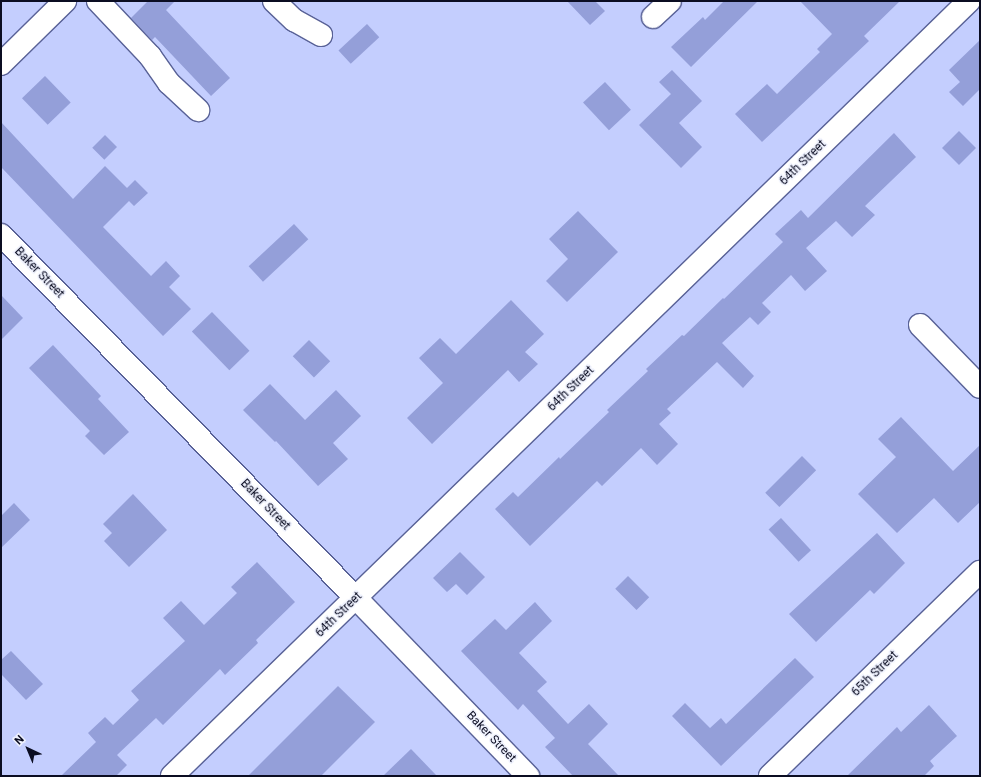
<!DOCTYPE html>
<html>
<head>
<meta charset="utf-8">
<style>
	body { margin:0 }
	#map { position:relative; width:981px; height:777px; overflow:hidden; background:#c4cefe; font-family:Roboto,sans-serif }
	div>[style] { position:absolute }
	.building>* { inset:0; background:#949fd9; transform-origin:0 0 }
	.roads { filter:drop-shadow(1px 0 #596297) drop-shadow(-1px 0 #596297) drop-shadow(0 1px #596297) drop-shadow(0 -1px #596297) }
	.minor>* { height:22px; margin:-11px; padding:0 11px; transform-origin:11px; border-radius:11px; background:#fff }
	span { translate:-50% -50%; white-space:nowrap; text-align:center; line-height:1.15; -webkit-text-stroke:3px #eef1fd; paint-order:stroke }
	.street-label { font-size:12px; color:#0b0d22 }
	.frame { position:absolute; inset:0; border:2px solid #0b0d22; pointer-events:none }
	.north { position:absolute; left:8px; top:729px; width:40px; height:40px; -webkit-text-stroke:3px #eef1fd; paint-order:stroke; rotate:316deg; font-size:11px; font-weight:700; line-height:16px; text-align:center; color:#0b0d22 }
	.north::after { content:''; display:block; margin:auto; width:14px; height:18px; background:#0b0d22; clip-path:polygon(50% 0,100% 100%,50% 72%,0 100%) }
</style>
</head>
<body>
<div id="map">
	<div class="building">
		<div style="clip-path:polygon(148px 1px,175px 1px,166px 10px,230px 78px,211px 96px,155px 37px,152px 40px,131px 18px)"></div>
		<div style="clip-path:polygon(567px 1px,595px 1px,605px 11px,590px 25px)"></div>
		<div style="clip-path:polygon(724px 1px,758px 1px,691px 67px,671px 47px,703px 17px,705px 20px)"></div>
		<div style="clip-path:polygon(800px 1px,900px 1px,864px 36px,869px 41px,762px 142px,735px 114px,767px 84px,777px 94px,820px 52px,817px 49px,832px 34px)"></div>
		<div style="left:367px;top:24px;width:18px;height:39px;rotate:47deg"></div>
		<div style="clip-path:polygon(980px 40px,980px 89px,963px 106px,949px 92px,960px 82px,949px 70px)"></div>
		<div style="clip-path:polygon(672px 70px,702px 101px,679px 123px,702px 147px,681px 168px,639px 125px,671px 94px,659px 82px)"></div>
		<div style="left:45px;top:76px;width:37px;height:32px;rotate:46deg"></div>
		<div style="left:605px;top:82px;width:38px;height:30px;rotate:47deg"></div>
		<div style="clip-path:polygon(1px 122px,73px 199px,105px 166px,127px 188px,135px 180px,148px 193px,134px 206px,129px 201px,103px 227px,151px 276px,166px 261px,180px 276px,169px 287px,191px 309px,163px 336px,1px 167px)"></div>
		<div style="left:959px;top:131px;width:24px;height:24px;rotate:45deg"></div>
		<div style="clip-path:polygon(894px 133px,916px 157px,865px 206px,875px 215px,852px 237px,836px 221px,806px 248px,827px 271px,805px 291px,791px 275px,762px 303px,771px 312px,758px 325px,750px 317px,722px 343px,754px 376px,743px 388px,717px 362px,667px 409px,671px 413px,659px 424px,678px 444px,657px 465px,641px 448px,602px 486px,597px 481px,530px 546px,495px 509px,513px 492px,518px 497px,559px 457px,560px 459px,609px 412px,607px 410px,648px 371px,646px 369px,682px 335px,684px 336px,723px 298px,724px 299px,783px 242px,775px 234px,801px 210px,808px 218px)"></div>
		<div style="left:105px;top:135px;width:17px;height:18px;rotate:45deg"></div>
		<div style="clip-path:polygon(578px 211px,618px 252px,567px 302px,546px 281px,568px 259px,549px 239px)"></div>
		<div style="left:294px;top:224px;width:21px;height:62px;rotate:47deg"></div>
		<div style="clip-path:polygon(1px 295px,23px 318px,1px 340px)"></div>
		<div style="clip-path:polygon(511px 300px,544px 334px,525px 352px,538px 364px,519px 382px,508px 370px,432px 444px,407px 418px,443px 383px,419px 358px,440px 338px,456px 354px)"></div>
		<div style="left:212px;top:312px;width:54px;height:28px;rotate:46deg"></div>
		<div style="left:309px;top:340px;width:30px;height:23px;rotate:45deg"></div>
		<div style="clip-path:polygon(53px 345px,101px 396px,98px 399px,129px 432px,104px 455px,85px 436px,90px 431px,29px 368px)"></div>
		<div style="clip-path:polygon(270px 384px,305px 420px,336px 390px,361px 416px,333px 443px,348px 459px,318px 486px,276px 441px,275px 442px,243px 410px)"></div>
		<div style="clip-path:polygon(901px 417px,953px 471px,980px 445px,980px 502px,958px 523px,934px 498px,897px 533px,858px 494px,896px 457px,878px 439px)"></div>
		<div style="left:802px;top:456px;width:20px;height:52px;rotate:45deg"></div>
		<div style="clip-path:polygon(133px 494px,167px 530px,129px 567px,104px 541px,112px 533px,103px 524px)"></div>
		<div style="clip-path:polygon(14px 503px,30px 520px,1px 548px,1px 516px)"></div>
		<div style="left:781px;top:518px;width:44px;height:17px;rotate:47deg"></div>
		<div style="clip-path:polygon(877px 533px,905px 563px,874px 594px,870px 590px,816px 642px,789px 614px)"></div>
		<div style="clip-path:polygon(460px 552px,485px 577px,467px 595px,456px 584px,447px 592px,433px 578px)"></div>
		<div style="clip-path:polygon(257px 562px,295px 602px,256px 640px,258px 643px,225px 675px,220px 669px,163px 725px,156px 718px,117px 755px,127px 765px,116px 776px,61px 776px,96px 742px,88px 733px,105px 717px,113px 725px,139px 700px,131px 691px,185px 641px,163px 618px,181px 601px,204px 625px,237px 593px,231px 587px)"></div>
		<div style="left:628px;top:576px;width:30px;height:18px;rotate:45deg"></div>
		<div style="clip-path:polygon(535px 602px,552px 621px,519px 653px,547px 682px,537px 691px,568px 724px,589px 704px,608px 724px,588px 744px,619px 776px,573px 776px,545px 747px,555px 738px,523px 704px,518px 710px,461px 651px,495px 619px,506px 630px)"></div>
		<div style="clip-path:polygon(11px 651px,43px 684px,26px 700px,1px 674px,1px 660px)"></div>
		<div style="clip-path:polygon(795px 658px,814px 677px,721px 766px,672px 716px,685px 703px,710px 728px,721px 718px,726px 724px)"></div>
		<div style="clip-path:polygon(338px 686px,375px 722px,321px 776px,248px 776px)"></div>
		<div style="clip-path:polygon(929px 705px,957px 736px,930px 761px,934px 766px,924px 776px,847px 776px,897px 727px,901px 732px)"></div>
		<div style="clip-path:polygon(411px 749px,437px 776px,383px 776px)"></div>
	</div>
	<div class="roads">
		<div class="minor">
			<div style="left:98px;top:1px;width:76px;rotate:46.6deg"></div>
			<div style="left:150px;top:56px;width:33px;rotate:55deg"></div>
			<div style="left:169px;top:83px;width:40px;rotate:43deg"></div>
			<div style="left:274px;top:1px;width:28px;rotate:44deg"></div>
			<div style="left:294px;top:20px;width:31px;rotate:29deg"></div>
			<div style="left:653px;top:17px;width:23px;rotate:-43deg"></div>
			<div style="left:1px;top:64px;width:90px;rotate:-44.5deg"></div>
			<div style="left:1px;top:235px;width:508px;rotate:45.64deg"></div>
			<div style="left:356px;top:598px;width:248px;rotate:46deg"></div>
			<div style="left:920px;top:325px;width:86px;rotate:45.9deg"></div>
			<div style="left:172px;top:776px;width:1112px;rotate:-44.2deg"></div>
			<div style="left:770px;top:776px;width:293px;rotate:-44.2deg"></div>
		</div>
	</div>
	<div class="street-label">
		<span style="left:803px;top:163px;rotate:-44deg">64th Street</span>
		<span style="left:39px;top:273px;rotate:46deg">Baker Street</span>
		<span style="left:571px;top:389px;rotate:-44deg">64th Street</span>
		<span style="left:265px;top:505px;rotate:46deg">Baker Street</span>
		<span style="left:339px;top:615px;rotate:-44deg">64th Street</span>
		<span style="left:875px;top:674px;rotate:-44deg">65th Street</span>
		<span style="left:491px;top:737px;rotate:46deg">Baker Street</span>
	</div>
	<div class="frame"></div>
	<div class="north">N</div>
</div>
</body>
</html>
